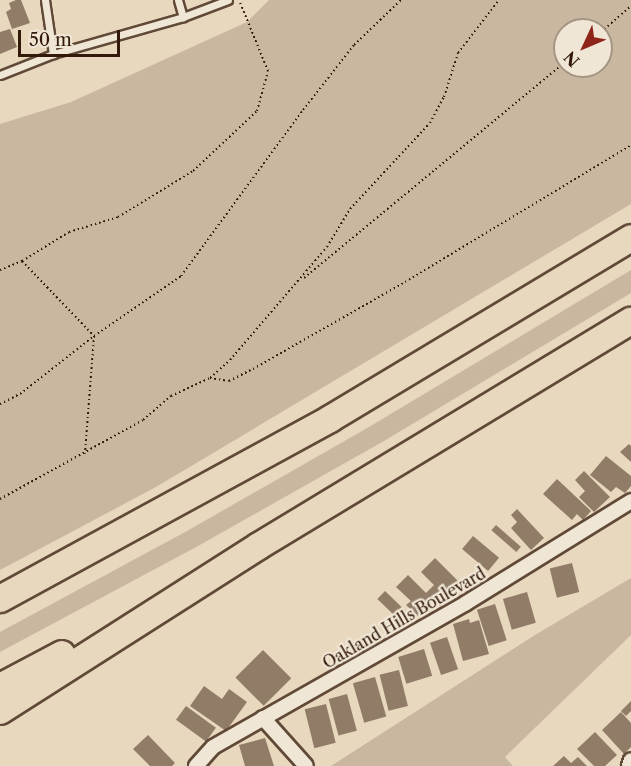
<!DOCTYPE html>
<html>
<head>
<meta charset="utf-8">
<style>
	body { margin:0 }
	#map { position:relative; width:631px; height:766px; overflow:hidden; background:#e8d8be; font-family:"Libre Caslon Text",serif }
	div>[style] { position:absolute }
	.green>* { inset:0; background:#c9b89f }
	.building>* { inset:0; background:#917c68; transform-origin:0 0 }
	.path>* { height:2px; margin-top:-1px; transform-origin:0; background:repeating-linear-gradient(90deg,#33190a 0 1.5px,transparent 0 4.5px) }
	.roads { filter:drop-shadow(2px 0 #604937) drop-shadow(-2px 0 #604937) drop-shadow(0 2px #604937) drop-shadow(0 -2px #604937) }
	.lane>* { height:7px; margin:-3.5px; padding:0 3.5px; transform-origin:3.5px; border-radius:3.5px; background:#f0e6d5 }
	.street>* { height:14px; margin:-7px; padding:0 7px; transform-origin:7px; border-radius:7px; background:#f0e6d5 }
	.highway>* { height:26px; margin:-13px; padding:0 13px; transform-origin:13px; border-radius:13px; background:#e8d8be }
	span { translate:-50% -50%; white-space:nowrap; text-align:center; line-height:1.15; -webkit-text-stroke:4.5px #f0e6d5; paint-order:stroke }
	.street-label { font-size:16px; color:#33190a }
	.north { position:absolute; left:553px; top:18px; width:60px; height:60px; box-sizing:border-box; background:#f0e6d5; border:2px solid #a49484; border-radius:50%; rotate:226deg; font-size:16px; font-weight:700; line-height:24px; text-align:center; color:#33190a }
	.north::after { content:''; display:block; margin:auto; width:21px; height:27px; background:#8f2418; clip-path:polygon(50% 0,100% 100%,50% 72%,0 100%) }
	.scale { position:absolute; left:18px; top:30px; width:102px; height:27px; box-sizing:border-box; border:3px solid #33190a; border-top:0; padding-left:8px; font-size:18px; line-height:21px; white-space:nowrap; color:#33190a; -webkit-text-stroke:4px #f0e6d5; paint-order:stroke }
</style>
</head>
<body>
<div id="map">
	<div class="green">
		<div style="clip-path:polygon(evenodd,269px 0,631px 0,631px 204px,156px 487px,0 570px,0 124px,71px 102px,247px 22px,269px 0,565px 30px,601px 30px,601px 66px,565px 66px,565px 30px)"></div>
		<div style="clip-path:polygon(631px 270px,631px 293px,384px 441px,198px 546px,0 652px,0 632px,187px 531px,369px 427px)"></div>
		<div style="clip-path:polygon(631px 578px,631px 635px,505px 757px,513px 766px,331px 766px,535px 635px)"></div>
	</div>
	<div class="building">
		<div style="clip-path:polygon(16px 0,21px 0,30px 23px,12px 29px,6px 12px,11px 9px,9px 3px)"></div>
		<div style="clip-path:polygon(10px 29px,17px 47px,0 54px,0 32px)"></div>
		<div style="clip-path:polygon(629px 444px,631px 446px,631px 462px,620px 452px)"></div>
		<div style="clip-path:polygon(606px 456px,631px 476px,631px 486px,625px 493px,616px 487px,611px 492px,590px 475px)"></div>
		<div style="clip-path:polygon(584px 471px,610px 497px,594px 512px,579px 497px,585px 491px,575px 480px)"></div>
		<div style="clip-path:polygon(557px 479px,591px 511px,583px 520px,577px 514px,572px 520px,543px 494px)"></div>
		<div style="clip-path:polygon(517px 509px,544px 538px,531px 550px,511px 528px,517px 522px,511px 515px)"></div>
		<div style="left:496px;top:525px;width:33px;height:7px;rotate:41deg"></div>
		<div style="left:473px;top:536px;width:34px;height:17px;rotate:40deg"></div>
		<div style="clip-path:polygon(435px 558px,461px 584px,440px 606px,434px 600px,418px 616px,406px 605px,411px 601px,396px 587px,408px 575px,426px 593px,434px 585px,421px 572px)"></div>
		<div style="left:572px;top:563px;width:30px;height:23px;rotate:76deg"></div>
		<div style="left:385px;top:591px;width:39px;height:11px;rotate:44deg"></div>
		<div style="left:527px;top:592px;width:32px;height:25px;rotate:74deg"></div>
		<div style="left:495px;top:604px;width:38px;height:19px;rotate:72deg"></div>
		<div style="clip-path:polygon(469px 619px,470px 623px,479px 620px,489px 654px,463px 661px,453px 624px)"></div>
		<div style="left:447px;top:637px;width:34px;height:18px;rotate:71deg"></div>
		<div style="left:424px;top:649px;width:28px;height:27px;rotate:73deg"></div>
		<div style="left:263px;top:650px;width:40px;height:39px;rotate:45deg"></div>
		<div style="left:399px;top:670px;width:37px;height:20px;rotate:76deg"></div>
		<div style="left:375px;top:677px;width:41px;height:23px;rotate:74deg"></div>
		<div style="clip-path:polygon(204px 686px,222px 699px,229px 689px,247px 702px,226px 731px,190px 706px)"></div>
		<div style="left:347px;top:694px;width:38px;height:19px;rotate:75deg"></div>
		<div style="clip-path:polygon(631px 701px,631px 711px,626px 716px,621px 711px)"></div>
		<div style="left:326px;top:704px;width:40px;height:22px;rotate:76deg"></div>
		<div style="left:186px;top:706px;width:37px;height:17px;rotate:36deg"></div>
		<div style="clip-path:polygon(621px 712px,631px 723px,631px 747px,624px 754px,602px 730px)"></div>
		<div style="clip-path:polygon(595px 732px,617px 755px,605px 766px,594px 766px,577px 749px)"></div>
		<div style="clip-path:polygon(148px 735px,175px 763px,172px 766px,150px 766px,133px 749px)"></div>
		<div style="clip-path:polygon(265px 738px,274px 766px,245px 766px,239px 745px)"></div>
		<div style="clip-path:polygon(564px 756px,571px 763px,578px 757px,587px 766px,553px 766px)"></div>
	</div>
	<div class="path">
		<div style="left:601px;top:32px;width:40px;rotate:-41deg"></div>
		<div style="left:22px;top:261px;width:104px;rotate:46.2deg"></div>
		<div style="left:94px;top:336px;width:118px;rotate:94.4deg"></div>
		<div style="left:0;top:270px;width:24px;rotate:-22deg"></div>
		<div style="left:22px;top:261px;width:55px;rotate:-31.7deg"></div>
		<div style="left:69px;top:232px;width:51px;rotate:-17deg"></div>
		<div style="left:118px;top:217px;width:88px;rotate:-31.5deg"></div>
		<div style="left:193px;top:171px;width:88px;rotate:-43.2deg"></div>
		<div style="left:257px;top:111px;width:41px;rotate:-74.6deg"></div>
		<div style="left:268px;top:71px;width:77px;rotate:-112.2deg"></div>
		<div style="left:304px;top:278px;width:339px;rotate:-39.6deg"></div>
		<div style="left:210px;top:378px;width:19px;rotate:9deg"></div>
		<div style="left:229px;top:381px;width:27px;rotate:-27deg"></div>
		<div style="left:253px;top:369px;width:175px;rotate:-29.8deg"></div>
		<div style="left:405px;top:282px;width:264px;rotate:-31.2deg"></div>
		<div style="left:0;top:404px;width:22px;rotate:-27deg"></div>
		<div style="left:20px;top:394px;width:94px;rotate:-38.1deg"></div>
		<div style="left:94px;top:336px;width:106px;rotate:-34.6deg"></div>
		<div style="left:181px;top:276px;width:206px;rotate:-53.7deg"></div>
		<div style="left:303px;top:110px;width:83px;rotate:-51.9deg"></div>
		<div style="left:354px;top:45px;width:65px;rotate:-43.8deg"></div>
		<div style="left:0;top:499px;width:163px;rotate:-28.9deg"></div>
		<div style="left:143px;top:420px;width:37px;rotate:-41deg"></div>
		<div style="left:171px;top:396px;width:43px;rotate:-24.8deg"></div>
		<div style="left:210px;top:378px;width:27px;rotate:-42deg"></div>
		<div style="left:230px;top:360px;width:149px;rotate:-49.4deg"></div>
		<div style="left:327px;top:247px;width:44px;rotate:-58.8deg"></div>
		<div style="left:350px;top:209px;width:117px;rotate:-47.1deg"></div>
		<div style="left:430px;top:123px;width:30px;rotate:-62deg"></div>
		<div style="left:444px;top:97px;width:46px;rotate:-72.3deg"></div>
		<div style="left:458px;top:53px;width:67px;rotate:-52.3deg"></div>
	</div>
	<div class="roads">
		<div class="lane">
			<div style="left:45px;top:0;width:55px;rotate:81.6deg"></div>
			<div style="left:178px;top:0;width:18px;rotate:74deg"></div>
			<div style="left:0;top:75px;width:57px;rotate:-21.6deg"></div>
			<div style="left:53px;top:54px;width:135px;rotate:-15.9deg"></div>
			<div style="left:183px;top:17px;width:48px;rotate:-20.7deg"></div>
		</div>
		<div class="street">
			<div style="left:263px;top:718px;width:64px;rotate:48.1deg"></div>
			<div style="left:196px;top:766px;width:25px;rotate:-48deg"></div>
			<div style="left:213px;top:747px;width:291px;rotate:-29.6deg"></div>
			<div style="left:466px;top:603px;width:194px;rotate:-31.7deg"></div>
			<div style="left:629px;top:766px;width:6px;rotate:-72deg"></div>
		</div>
		<div class="highway">
			<div style="left:0;top:599px;width:376px;rotate:-28.6deg"></div>
			<div style="left:330px;top:419px;width:351px;rotate:-31deg"></div>
			<div style="left:0;top:687px;width:70px;rotate:-28deg"></div>
			<div style="left:0;top:711px;width:307px;rotate:-32.5deg"></div>
			<div style="left:259px;top:546px;width:435px;rotate:-31.2deg"></div>
		</div>
	</div>
	<div class="street-label">
		<span style="left:404px;top:618px;rotate:-30deg">Oakland Hills Boulevard</span>
	</div>
	<div class="north">N</div>
	<div class="scale">50 m</div>
</div>
</body>
</html>
